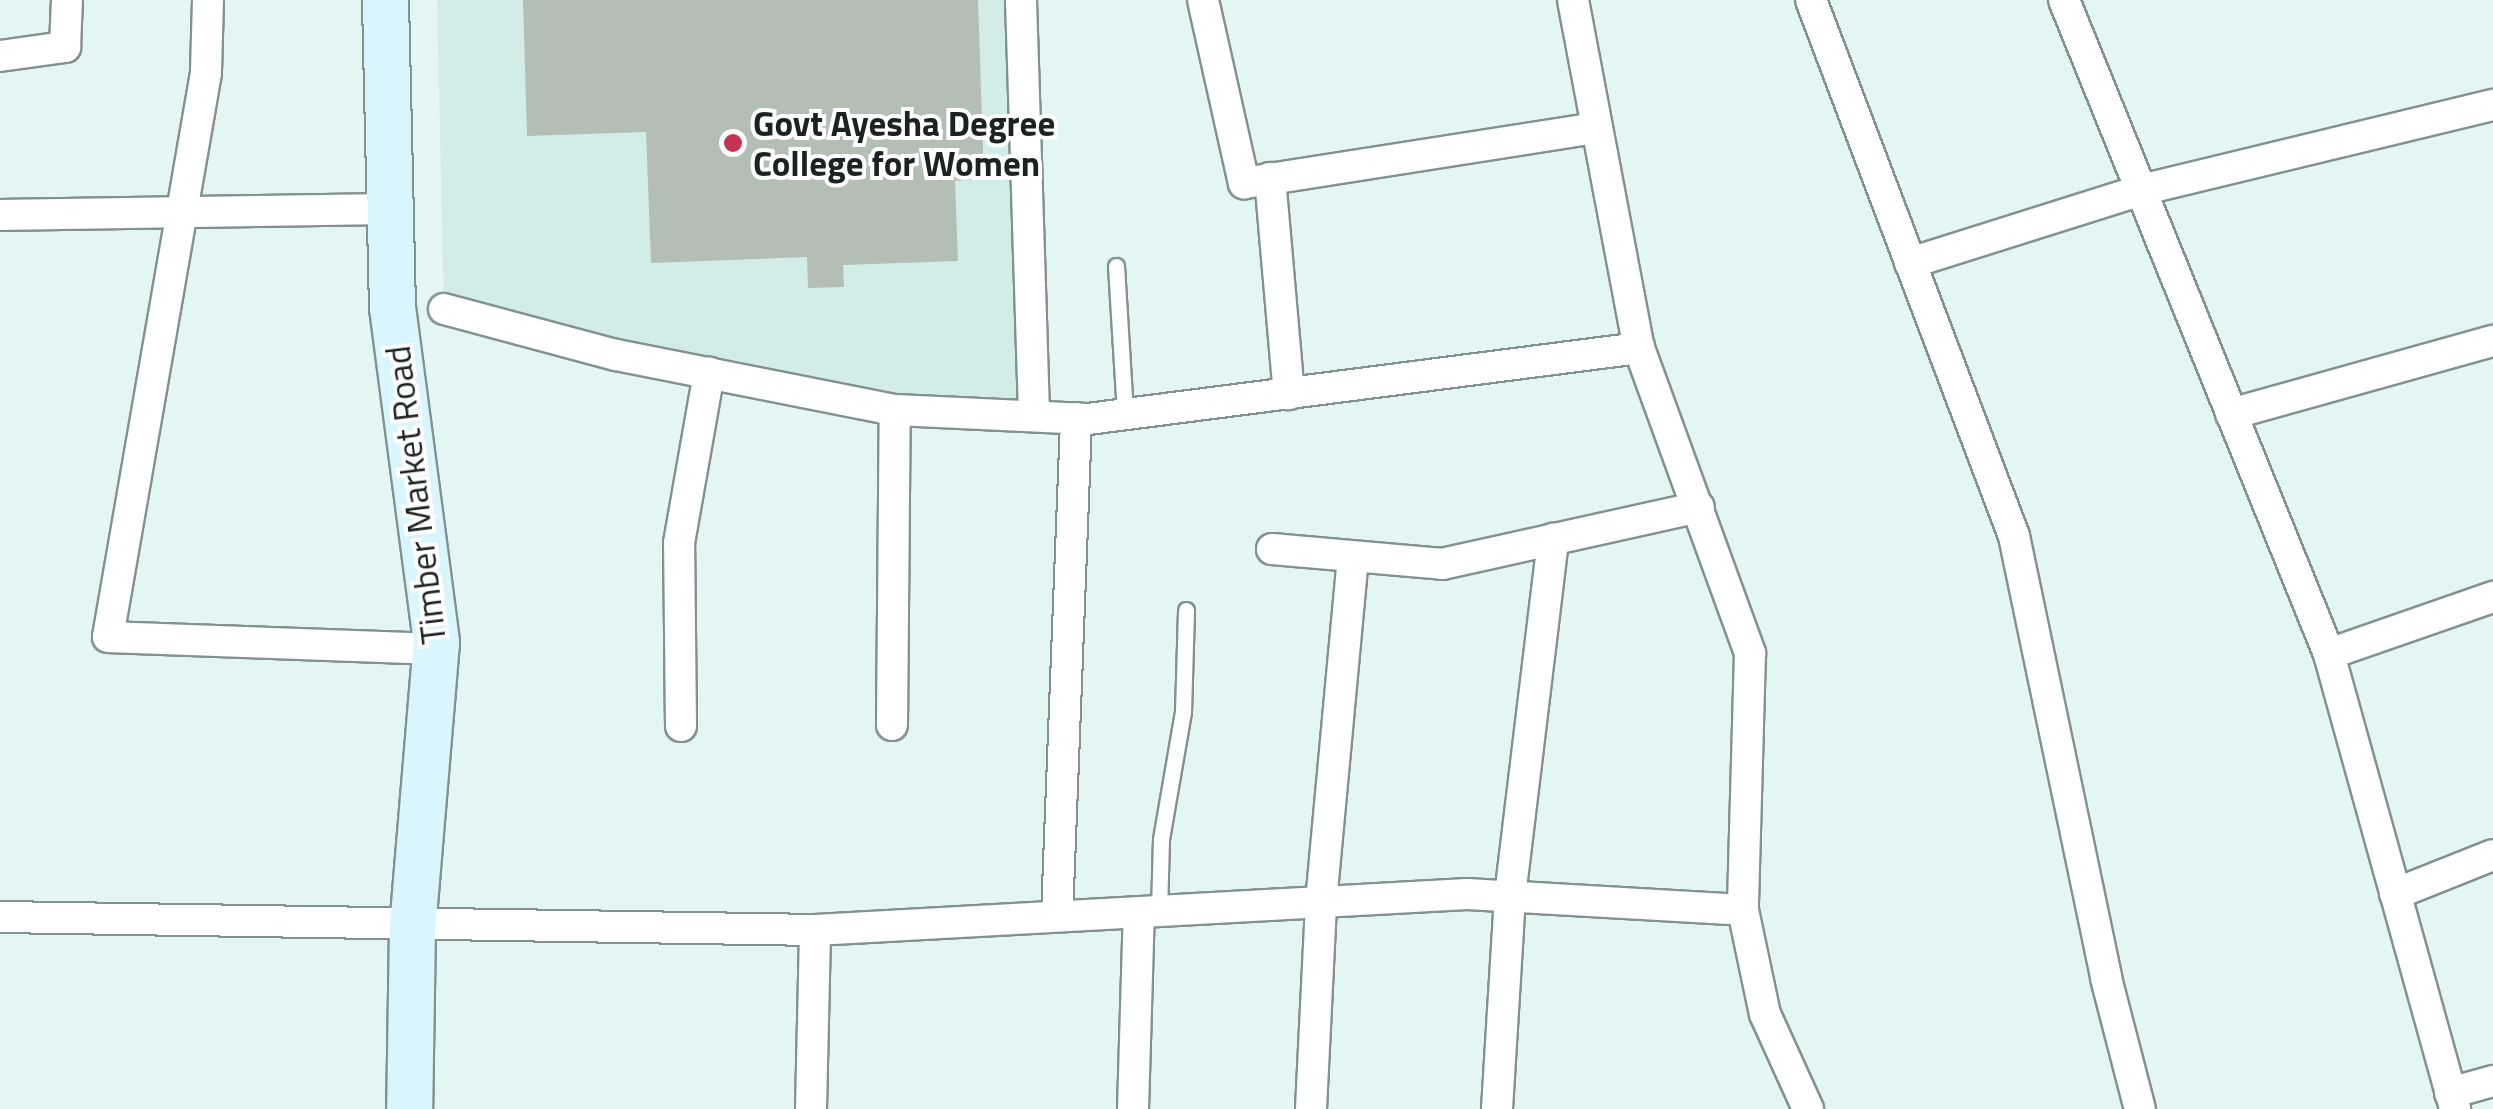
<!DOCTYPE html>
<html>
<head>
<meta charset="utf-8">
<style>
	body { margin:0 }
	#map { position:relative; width:2493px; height:1109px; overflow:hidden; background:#e4f6f3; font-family:"Titillium Web",sans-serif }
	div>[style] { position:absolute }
	.built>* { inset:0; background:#d2ede8 }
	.building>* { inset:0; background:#b3beb5 }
	.roads { filter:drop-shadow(2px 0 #82928f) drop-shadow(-2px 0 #82928f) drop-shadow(0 2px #82928f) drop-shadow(0 -2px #82928f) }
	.lane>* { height:15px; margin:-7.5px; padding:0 7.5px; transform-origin:7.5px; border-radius:7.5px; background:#fff }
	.street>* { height:30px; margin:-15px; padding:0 15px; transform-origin:15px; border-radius:15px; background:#fff }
	.secondary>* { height:45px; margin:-22.5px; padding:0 22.5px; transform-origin:22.5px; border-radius:22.5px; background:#d9f5fd }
	.dots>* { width:28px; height:28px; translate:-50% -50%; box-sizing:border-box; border:5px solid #fefefe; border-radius:50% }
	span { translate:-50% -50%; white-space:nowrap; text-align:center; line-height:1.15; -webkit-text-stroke:8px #fefefe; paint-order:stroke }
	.poi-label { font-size:35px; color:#1b2221; font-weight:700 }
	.left { translate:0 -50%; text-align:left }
	.street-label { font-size:35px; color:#1b2221 }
</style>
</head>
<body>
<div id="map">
	<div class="built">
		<div style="clip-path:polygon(437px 0,1021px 0,1034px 416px,895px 410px,444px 309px)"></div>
	</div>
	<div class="building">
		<div style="clip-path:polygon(523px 0,978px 0,984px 179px,955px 181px,958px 261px,843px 265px,844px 287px,808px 288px,807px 257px,651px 263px,646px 132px,527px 136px)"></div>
	</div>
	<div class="roads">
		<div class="lane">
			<div style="left:1116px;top:266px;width:148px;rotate:86.5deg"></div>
			<div style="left:1159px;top:911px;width:72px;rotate:-88.4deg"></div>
			<div style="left:1161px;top:839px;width:129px;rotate:-80.2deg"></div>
			<div style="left:1183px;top:712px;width:102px;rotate:-88.3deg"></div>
		</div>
		<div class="street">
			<div style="left:208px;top:0;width:73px;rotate:91.6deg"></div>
			<div style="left:206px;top:73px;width:572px;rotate:99.86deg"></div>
			<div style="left:108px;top:637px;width:328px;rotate:2.1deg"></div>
			<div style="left:1021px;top:0;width:416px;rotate:88.2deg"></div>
			<div style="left:1203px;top:0;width:188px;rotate:77.4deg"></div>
			<div style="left:1244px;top:183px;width:357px;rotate:-8.9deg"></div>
			<div style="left:1573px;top:0;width:354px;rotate:79.3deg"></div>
			<div style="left:1639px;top:348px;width:325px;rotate:70deg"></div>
			<div style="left:1750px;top:653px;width:257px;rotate:91.6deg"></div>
			<div style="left:1743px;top:910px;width:106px;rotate:78.1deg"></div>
			<div style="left:1765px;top:1014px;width:104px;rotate:65.6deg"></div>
			<div style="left:1811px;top:0;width:573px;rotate:69.26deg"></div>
			<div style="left:2014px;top:536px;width:451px;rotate:78.2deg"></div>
			<div style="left:2106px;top:978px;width:135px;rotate:75.5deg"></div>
			<div style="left:2064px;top:0;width:706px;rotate:67.94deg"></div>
			<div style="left:2329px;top:654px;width:472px;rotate:74.5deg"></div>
			<div style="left:0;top:56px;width:66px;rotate:-7.9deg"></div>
			<div style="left:65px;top:47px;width:47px;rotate:-87.6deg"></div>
			<div style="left:1270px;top:178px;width:217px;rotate:85deg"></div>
			<div style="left:0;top:215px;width:389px;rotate:-0.9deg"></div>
			<div style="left:1910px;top:263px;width:242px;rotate:-17.5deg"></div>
			<div style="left:2141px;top:190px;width:362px;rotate:-13.6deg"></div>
			<div style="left:444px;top:309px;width:178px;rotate:15deg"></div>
			<div style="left:616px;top:355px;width:284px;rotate:11.2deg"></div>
			<div style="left:895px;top:410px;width:193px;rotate:2.7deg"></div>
			<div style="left:1088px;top:419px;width:556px;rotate:-7.34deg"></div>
			<div style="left:2231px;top:414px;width:272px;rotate:-15.6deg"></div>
			<div style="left:1272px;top:549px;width:171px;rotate:5deg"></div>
			<div style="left:1442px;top:564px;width:263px;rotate:-12.5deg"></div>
			<div style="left:2329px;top:654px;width:174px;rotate:-19.2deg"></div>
			<div style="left:892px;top:725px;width:315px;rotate:-89.5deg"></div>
			<div style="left:681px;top:726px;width:183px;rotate:-90.6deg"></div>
			<div style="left:679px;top:543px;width:173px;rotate:-80deg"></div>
			<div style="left:2395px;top:894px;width:105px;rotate:-21.7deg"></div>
			<div style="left:1057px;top:916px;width:498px;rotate:-87.8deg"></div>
			<div style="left:0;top:917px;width:815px;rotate:0.91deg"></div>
			<div style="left:815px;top:930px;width:653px;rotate:-3.16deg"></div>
			<div style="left:1467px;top:894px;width:276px;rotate:3.3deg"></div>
			<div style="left:2450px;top:1093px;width:45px;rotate:-15.6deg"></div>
			<div style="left:811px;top:1109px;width:179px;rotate:-88.7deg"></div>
			<div style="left:1133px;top:1109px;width:197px;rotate:-88.3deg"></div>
			<div style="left:1311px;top:1109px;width:207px;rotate:-87.2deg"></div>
			<div style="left:1321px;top:902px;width:346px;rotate:-84.7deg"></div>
			<div style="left:1497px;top:1109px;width:213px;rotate:-86.5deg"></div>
			<div style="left:1510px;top:896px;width:360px;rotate:-83.1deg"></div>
		</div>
		<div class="secondary">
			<div style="left:385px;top:0;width:307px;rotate:88.7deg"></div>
			<div style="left:392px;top:307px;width:338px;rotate:82.5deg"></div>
			<div style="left:436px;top:642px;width:286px;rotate:94.8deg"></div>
			<div style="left:412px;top:927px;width:182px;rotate:90.9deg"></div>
		</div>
	</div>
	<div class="dots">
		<div style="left:733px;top:143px;background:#c43352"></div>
	</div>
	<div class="poi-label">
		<span class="left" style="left:753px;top:143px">Govt Ayesha Degree<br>College for Women</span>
	</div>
	<div class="street-label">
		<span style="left:415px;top:495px;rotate:-97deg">Timber Market Road</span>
	</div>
</div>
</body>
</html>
